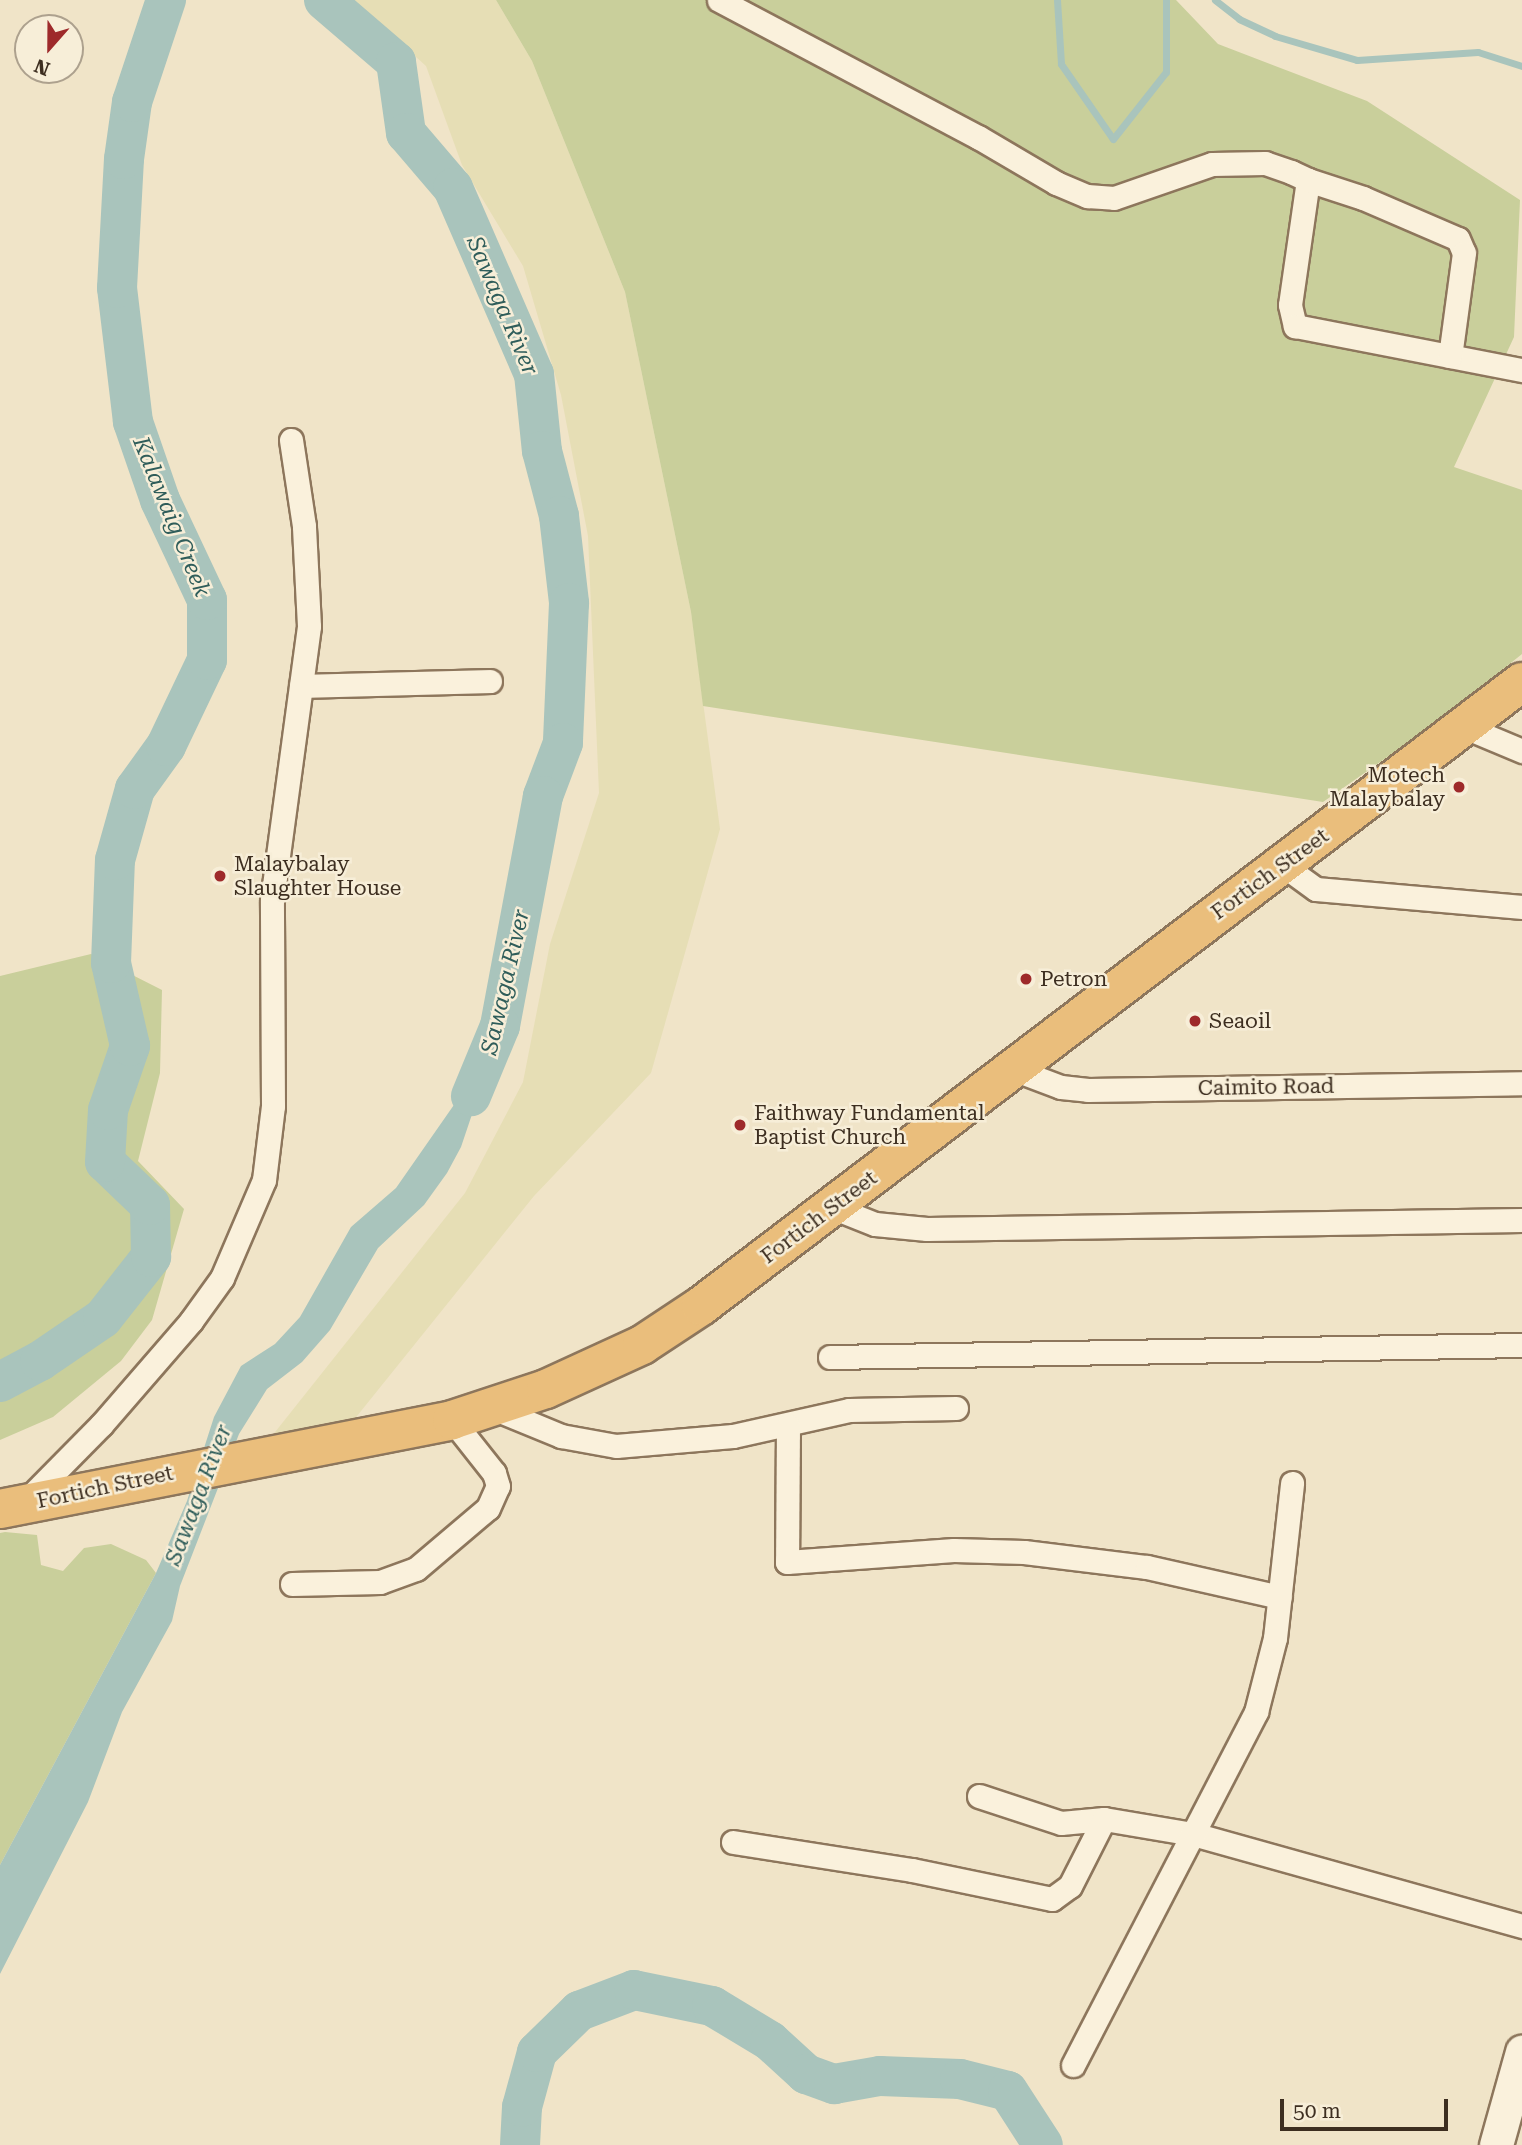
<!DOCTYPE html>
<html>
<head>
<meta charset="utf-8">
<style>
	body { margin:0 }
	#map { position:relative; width:1522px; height:2145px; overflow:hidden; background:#f0e4c8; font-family:"Roboto Serif",serif }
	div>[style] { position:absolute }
	.farmland>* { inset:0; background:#e6deb5 }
	.green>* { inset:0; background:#c9cf9b }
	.water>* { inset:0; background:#a9c4bc }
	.stream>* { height:7px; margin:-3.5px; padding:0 3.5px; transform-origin:3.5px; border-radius:3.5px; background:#a9c4bc }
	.river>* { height:40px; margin:-20px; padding:0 20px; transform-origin:20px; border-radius:20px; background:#a9c4bc }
	.roads { filter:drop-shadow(2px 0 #8d765c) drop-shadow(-2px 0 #8d765c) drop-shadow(0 2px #8d765c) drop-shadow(0 -2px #8d765c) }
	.minor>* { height:23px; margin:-11.5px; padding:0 11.5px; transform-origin:11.5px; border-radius:11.5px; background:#faf1dc }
	.secondary>* { height:33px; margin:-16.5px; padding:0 16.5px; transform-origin:16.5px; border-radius:16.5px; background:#faf1dc }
	.trunk>* { height:38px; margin:-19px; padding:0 19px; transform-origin:19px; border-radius:19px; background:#eabe7c }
	.dots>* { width:19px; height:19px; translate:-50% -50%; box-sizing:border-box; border:4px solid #f7eed8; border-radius:50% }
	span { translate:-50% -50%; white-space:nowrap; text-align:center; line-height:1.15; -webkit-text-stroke:5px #f7eed8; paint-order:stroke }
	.poi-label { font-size:21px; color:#3d2e20 }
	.right { translate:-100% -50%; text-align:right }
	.left { translate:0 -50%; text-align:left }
	.street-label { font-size:21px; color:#3d2e20 }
	.water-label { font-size:23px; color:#2f5d5a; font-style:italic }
	.north { position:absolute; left:14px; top:14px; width:70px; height:70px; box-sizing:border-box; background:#f7eed8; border:2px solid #ada18e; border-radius:50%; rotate:201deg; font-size:19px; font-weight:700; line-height:28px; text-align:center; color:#3d2e20 }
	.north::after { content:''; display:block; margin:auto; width:24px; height:32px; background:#9e2a2b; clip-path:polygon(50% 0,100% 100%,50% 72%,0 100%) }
	.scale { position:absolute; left:1280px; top:2099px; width:168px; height:32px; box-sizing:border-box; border:4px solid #3d2e20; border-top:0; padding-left:9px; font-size:21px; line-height:24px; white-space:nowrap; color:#3d2e20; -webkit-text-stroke:5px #f7eed8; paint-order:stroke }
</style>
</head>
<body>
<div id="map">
	<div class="farmland">
		<div style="clip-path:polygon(353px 0,496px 0,532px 61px,625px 292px,691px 612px,720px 829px,651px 1073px,534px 1196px,349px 1426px,264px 1446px,465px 1193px,523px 1082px,550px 944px,599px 793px,588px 536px,561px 395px,523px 266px,462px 165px,426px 66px)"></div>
	</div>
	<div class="green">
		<div style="clip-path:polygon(496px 0,1176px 0,1218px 44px,1367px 101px,1520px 200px,1514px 337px,1454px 467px,1522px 490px,1522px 654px,1436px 723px,1323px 802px,703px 706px,691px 612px,625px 292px,532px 61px)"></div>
		<div style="clip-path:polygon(91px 954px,162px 990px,160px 1073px,138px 1161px,184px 1209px,152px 1320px,121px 1361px,53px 1417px,0 1440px,0 976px)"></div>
		<div style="clip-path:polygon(5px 1532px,37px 1535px,41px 1565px,63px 1571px,84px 1548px,111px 1544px,146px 1560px,156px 1573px,0 1865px,0 1533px)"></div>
	</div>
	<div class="water">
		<div style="clip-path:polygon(495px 1046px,461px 1147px,447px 1173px,424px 1205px,378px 1248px,330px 1330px,302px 1362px,267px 1389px,239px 1434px,180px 1586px,172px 1621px,122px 1712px,88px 1802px,0 1974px,0 1865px,156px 1573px,187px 1501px,214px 1417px,241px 1366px,275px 1344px,300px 1317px,351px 1227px,396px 1188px)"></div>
	</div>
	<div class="stream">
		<div style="left:1057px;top:0;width:64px;rotate:86.4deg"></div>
		<div style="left:1061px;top:64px;width:91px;rotate:55.3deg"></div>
		<div style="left:1113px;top:139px;width:85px;rotate:-51.7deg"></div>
		<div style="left:1166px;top:72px;width:72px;rotate:-90deg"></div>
		<div style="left:1215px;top:0;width:31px;rotate:38deg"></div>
		<div style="left:1239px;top:19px;width:40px;rotate:25deg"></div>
		<div style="left:1275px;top:36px;width:85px;rotate:16.3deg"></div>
		<div style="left:1357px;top:60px;width:121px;rotate:-3.8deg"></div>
		<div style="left:1478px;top:52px;width:46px;rotate:17.7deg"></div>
	</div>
	<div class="river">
		<div style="left:324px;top:0;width:95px;rotate:40.7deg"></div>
		<div style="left:396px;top:62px;width:72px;rotate:82deg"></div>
		<div style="left:406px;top:133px;width:72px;rotate:49.5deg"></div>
		<div style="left:453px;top:188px;width:203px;rotate:66.5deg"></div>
		<div style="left:534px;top:374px;width:77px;rotate:84.1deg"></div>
		<div style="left:542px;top:451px;width:67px;rotate:75.3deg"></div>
		<div style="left:559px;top:516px;width:88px;rotate:83.4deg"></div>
		<div style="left:569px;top:603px;width:140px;rotate:92.5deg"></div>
		<div style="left:563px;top:743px;width:57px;rotate:110.7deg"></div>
		<div style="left:543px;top:796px;width:234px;rotate:100.6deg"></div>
		<div style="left:500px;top:1026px;width:76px;rotate:112.5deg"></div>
		<div style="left:0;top:1382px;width:45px;rotate:-27.7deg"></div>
		<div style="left:40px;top:1361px;width:76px;rotate:-34.3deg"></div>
		<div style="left:103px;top:1318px;width:78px;rotate:-51.8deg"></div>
		<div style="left:151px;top:1257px;width:52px;rotate:-91.1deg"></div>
		<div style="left:150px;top:1205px;width:62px;rotate:-136.3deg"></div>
		<div style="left:105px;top:1162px;width:52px;rotate:-86.7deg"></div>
		<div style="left:108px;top:1110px;width:68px;rotate:-71deg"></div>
		<div style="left:130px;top:1046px;width:85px;rotate:-102.9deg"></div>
		<div style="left:111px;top:963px;width:103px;rotate:-87.8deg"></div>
		<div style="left:115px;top:860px;width:74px;rotate:-74.3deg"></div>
		<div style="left:135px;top:789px;width:53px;rotate:-54.2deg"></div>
		<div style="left:166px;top:746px;width:95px;rotate:-64.5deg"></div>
		<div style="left:207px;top:660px;width:60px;rotate:-90deg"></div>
		<div style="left:207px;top:600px;width:110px;rotate:-115.2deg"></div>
		<div style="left:160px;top:500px;width:83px;rotate:-109.1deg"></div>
		<div style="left:133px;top:422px;width:135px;rotate:-96.8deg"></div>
		<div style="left:117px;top:288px;width:129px;rotate:-86.9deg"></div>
		<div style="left:124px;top:159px;width:58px;rotate:-82deg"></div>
		<div style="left:132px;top:102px;width:108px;rotate:-71.6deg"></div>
		<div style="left:520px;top:2145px;width:38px;rotate:-87deg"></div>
		<div style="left:522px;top:2107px;width:57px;rotate:-74.7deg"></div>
		<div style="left:537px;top:2052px;width:59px;rotate:-44.3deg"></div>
		<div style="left:579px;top:2011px;width:59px;rotate:-20.9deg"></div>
		<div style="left:634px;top:1990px;width:80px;rotate:11.6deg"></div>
		<div style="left:712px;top:2006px;width:68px;rotate:31.1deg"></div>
		<div style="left:770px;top:2041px;width:49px;rotate:42.5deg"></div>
		<div style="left:806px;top:2074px;width:30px;rotate:20deg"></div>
		<div style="left:834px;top:2084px;width:47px;rotate:-9.9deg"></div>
		<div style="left:880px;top:2076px;width:80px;rotate:2.1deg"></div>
		<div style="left:960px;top:2079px;width:49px;rotate:14deg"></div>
		<div style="left:1008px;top:2091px;width:64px;rotate:57.1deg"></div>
	</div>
	<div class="roads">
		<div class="minor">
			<div style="left:719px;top:0;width:293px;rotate:27.9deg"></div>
			<div style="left:978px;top:137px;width:91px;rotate:30.5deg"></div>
			<div style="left:1056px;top:183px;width:34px;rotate:23deg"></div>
			<div style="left:1087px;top:196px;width:27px;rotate:4deg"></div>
			<div style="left:1114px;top:198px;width:104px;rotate:-19.1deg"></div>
			<div style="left:1212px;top:164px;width:53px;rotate:-1.1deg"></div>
			<div style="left:1265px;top:163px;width:28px;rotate:19deg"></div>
			<div style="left:1291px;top:172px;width:19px;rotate:25deg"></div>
			<div style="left:1308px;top:180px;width:126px;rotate:98.2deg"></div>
			<div style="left:1290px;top:305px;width:22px;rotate:77deg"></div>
			<div style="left:1295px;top:326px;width:231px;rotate:11deg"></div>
			<div style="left:1308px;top:180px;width:58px;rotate:18.1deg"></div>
			<div style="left:1363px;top:198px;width:103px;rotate:23.3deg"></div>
			<div style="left:1458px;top:239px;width:15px;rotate:67deg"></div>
			<div style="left:1464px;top:253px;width:104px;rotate:97.7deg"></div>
			<div style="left:301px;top:686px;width:189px;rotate:-1.5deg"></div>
			<div style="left:1465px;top:727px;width:62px;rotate:22.8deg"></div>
			<div style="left:1284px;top:866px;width:39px;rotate:36deg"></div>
			<div style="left:1316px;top:889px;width:207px;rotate:5deg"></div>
			<div style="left:1013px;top:1069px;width:51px;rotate:20.6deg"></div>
			<div style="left:1061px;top:1087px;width:27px;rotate:6deg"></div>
			<div style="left:1088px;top:1090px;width:434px;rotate:-0.9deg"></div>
			<div style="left:832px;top:1207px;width:46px;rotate:21.6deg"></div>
			<div style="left:875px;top:1224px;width:52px;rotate:5.5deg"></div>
			<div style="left:927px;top:1229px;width:595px;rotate:-0.87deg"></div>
			<div style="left:830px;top:1357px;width:692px;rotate:-0.99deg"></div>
			<div style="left:493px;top:1408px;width:74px;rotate:22.4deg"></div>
			<div style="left:561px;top:1436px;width:56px;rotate:10.3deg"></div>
			<div style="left:616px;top:1446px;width:117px;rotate:-4.9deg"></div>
			<div style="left:733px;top:1436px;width:119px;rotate:-12.6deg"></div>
			<div style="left:849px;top:1410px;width:107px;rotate:-1.1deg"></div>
			<div style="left:788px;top:1426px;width:136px;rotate:90.4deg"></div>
			<div style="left:787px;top:1562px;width:167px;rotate:-4.1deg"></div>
			<div style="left:954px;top:1550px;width:70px;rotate:1.6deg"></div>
			<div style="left:1024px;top:1552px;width:124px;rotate:7deg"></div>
			<div style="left:1147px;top:1567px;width:136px;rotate:12.7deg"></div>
			<div style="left:25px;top:1502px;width:108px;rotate:-45.4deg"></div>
			<div style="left:101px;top:1425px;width:138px;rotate:-49.1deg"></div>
			<div style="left:191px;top:1321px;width:53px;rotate:-54.2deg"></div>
			<div style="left:222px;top:1278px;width:107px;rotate:-66.8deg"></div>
			<div style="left:264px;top:1180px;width:75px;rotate:-83.1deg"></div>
			<div style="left:273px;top:1106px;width:206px;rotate:-90.3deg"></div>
			<div style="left:272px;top:900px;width:276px;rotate:-82.3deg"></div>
			<div style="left:309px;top:626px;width:100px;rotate:-92.9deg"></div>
			<div style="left:304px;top:526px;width:87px;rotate:-98.6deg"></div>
			<div style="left:292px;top:1584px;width:88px;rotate:-1.3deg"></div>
			<div style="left:380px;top:1582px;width:38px;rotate:-20deg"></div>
			<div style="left:416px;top:1569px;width:94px;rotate:-40.3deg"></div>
			<div style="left:488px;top:1508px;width:24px;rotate:-66deg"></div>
			<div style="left:498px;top:1486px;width:14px;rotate:-107deg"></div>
			<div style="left:494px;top:1473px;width:68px;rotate:-128.4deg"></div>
			<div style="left:979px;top:1796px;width:86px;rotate:18.2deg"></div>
			<div style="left:1061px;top:1823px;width:43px;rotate:-5.3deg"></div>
			<div style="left:1104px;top:1819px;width:90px;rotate:9.6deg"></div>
			<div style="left:1193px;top:1834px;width:342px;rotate:15.6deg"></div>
			<div style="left:733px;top:1842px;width:181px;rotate:8.9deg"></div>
			<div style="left:912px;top:1870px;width:143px;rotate:11.7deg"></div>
			<div style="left:1052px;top:1899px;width:22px;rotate:-36deg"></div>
			<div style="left:1070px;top:1886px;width:75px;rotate:-63.1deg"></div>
			<div style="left:1073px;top:2065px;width:398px;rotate:-62.6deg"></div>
			<div style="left:1256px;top:1712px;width:76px;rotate:-75.6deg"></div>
			<div style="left:1275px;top:1638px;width:156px;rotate:-83.7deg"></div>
		</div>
		<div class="secondary">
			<div style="left:1496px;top:2145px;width:97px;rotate:-74.4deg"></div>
		</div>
		<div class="trunk">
			<div style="left:0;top:1509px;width:461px;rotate:-11.1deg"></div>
			<div style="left:452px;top:1420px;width:99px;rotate:-18.3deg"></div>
			<div style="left:546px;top:1389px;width:106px;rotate:-24.6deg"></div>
			<div style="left:642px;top:1345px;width:71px;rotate:-33.5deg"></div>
			<div style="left:701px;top:1306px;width:1031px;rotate:-37.24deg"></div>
		</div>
	</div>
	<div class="dots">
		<div style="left:1459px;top:787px;background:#9e2a2b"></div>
		<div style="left:220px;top:876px;background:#9e2a2b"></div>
		<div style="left:1026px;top:979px;background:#9e2a2b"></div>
		<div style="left:1195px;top:1021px;background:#9e2a2b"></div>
		<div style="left:740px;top:1125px;background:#9e2a2b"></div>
	</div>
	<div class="poi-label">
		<span class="right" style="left:1445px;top:787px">Motech<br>Malaybalay</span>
		<span class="left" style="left:234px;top:876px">Malaybalay<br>Slaughter House</span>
		<span class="left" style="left:1040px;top:979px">Petron</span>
		<span class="left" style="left:1209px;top:1021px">Seaoil</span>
		<span class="left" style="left:754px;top:1125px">Faithway Fundamental<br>Baptist Church</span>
	</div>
	<div class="street-label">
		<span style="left:1270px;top:874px;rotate:-36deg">Fortich Street</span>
		<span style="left:1266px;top:1087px;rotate:-1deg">Caimito Road</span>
		<span style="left:819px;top:1217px;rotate:-37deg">Fortich Street</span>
		<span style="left:105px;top:1487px;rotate:-12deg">Fortich Street</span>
	</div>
	<div class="water-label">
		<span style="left:502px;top:306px;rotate:67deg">Sawaga River</span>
		<span style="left:171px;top:517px;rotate:68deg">Kalawaig Creek</span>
		<span style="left:506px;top:982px;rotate:-77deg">Sawaga River</span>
		<span style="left:199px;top:1495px;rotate:-69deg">Sawaga River</span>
	</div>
	<div class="north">N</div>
	<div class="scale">50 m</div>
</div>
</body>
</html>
